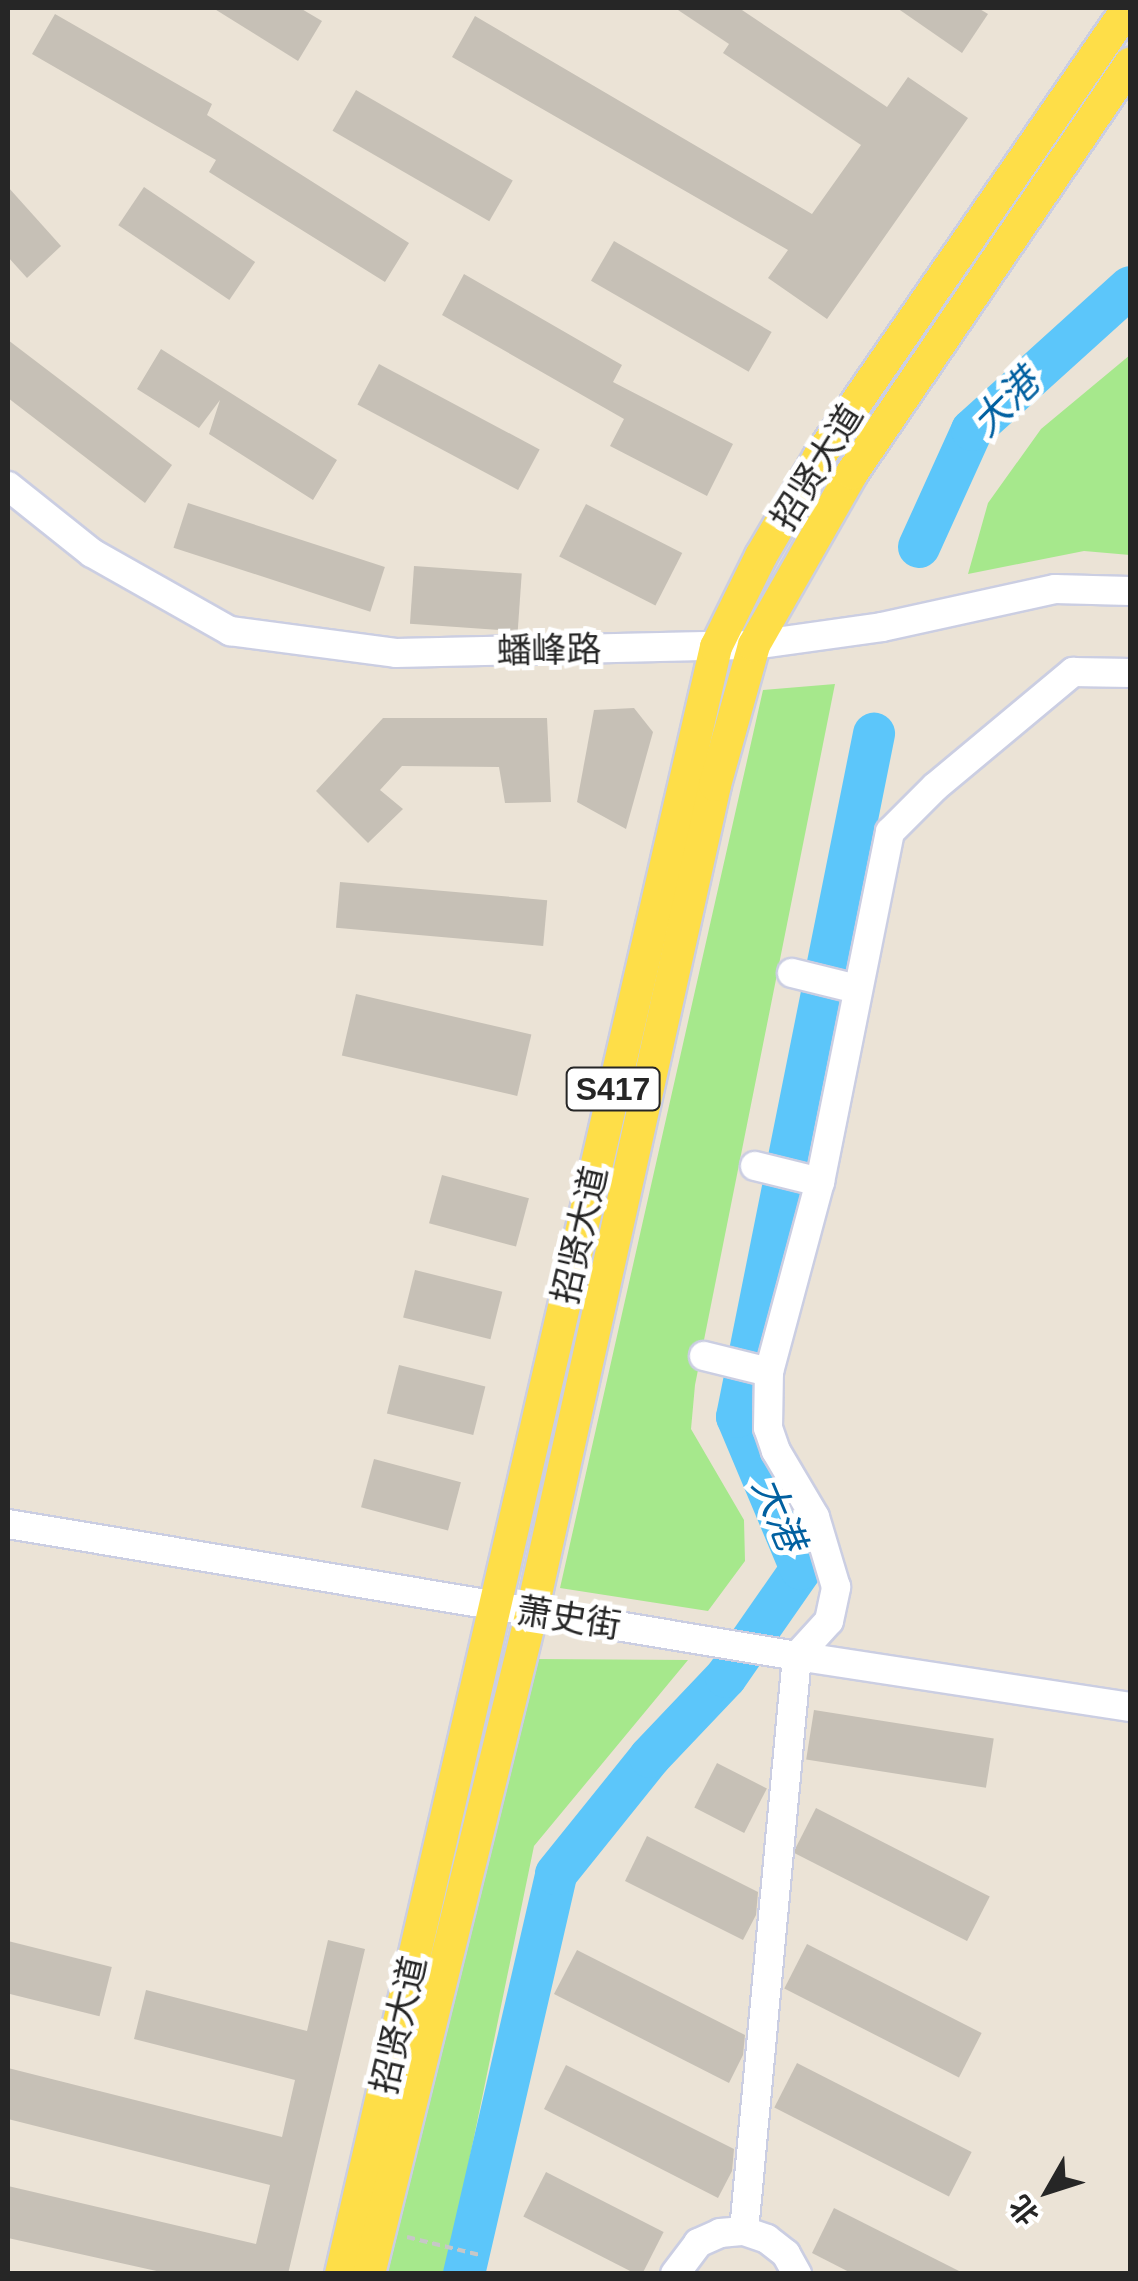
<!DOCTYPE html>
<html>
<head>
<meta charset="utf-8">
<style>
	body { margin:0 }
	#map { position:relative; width:1138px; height:2281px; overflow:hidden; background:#ebe3d6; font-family:Arial,"Noto Sans SC",sans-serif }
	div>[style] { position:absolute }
	.green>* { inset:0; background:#a6e88c }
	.river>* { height:42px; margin:-21px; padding:0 21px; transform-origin:21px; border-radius:21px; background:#5cc6fa }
	.building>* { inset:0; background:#c6c0b6; transform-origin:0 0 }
	.path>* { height:4px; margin-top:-2px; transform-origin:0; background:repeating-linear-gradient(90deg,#c7c7c7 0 8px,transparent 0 13px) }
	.roads { filter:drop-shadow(2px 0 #cbcee2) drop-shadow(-2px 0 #cbcee2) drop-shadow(0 2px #cbcee2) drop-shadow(0 -2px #cbcee2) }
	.minor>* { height:28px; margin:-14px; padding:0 14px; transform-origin:14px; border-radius:14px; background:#fff }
	.major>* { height:32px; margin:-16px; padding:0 16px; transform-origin:16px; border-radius:16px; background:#fede48 }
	span { translate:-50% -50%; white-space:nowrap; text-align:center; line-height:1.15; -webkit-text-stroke:10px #fff; paint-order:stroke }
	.shield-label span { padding:2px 8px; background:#fff; border:2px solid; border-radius:8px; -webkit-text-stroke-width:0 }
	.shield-label { font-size:32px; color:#262626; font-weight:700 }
	.street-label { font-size:35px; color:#262626 }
	.water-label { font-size:38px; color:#0160a0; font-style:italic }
	.frame { position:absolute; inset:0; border:10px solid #262626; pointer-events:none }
	.north { position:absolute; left:998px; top:2141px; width:100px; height:100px; -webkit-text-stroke:8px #fff; paint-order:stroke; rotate:231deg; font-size:28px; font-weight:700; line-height:40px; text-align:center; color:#262626 }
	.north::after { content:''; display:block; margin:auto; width:35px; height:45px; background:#262626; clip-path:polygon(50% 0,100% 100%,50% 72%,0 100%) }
</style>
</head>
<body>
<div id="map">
	<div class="green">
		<div style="clip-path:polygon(1130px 355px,1130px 555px,1084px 551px,968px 574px,988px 503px,1041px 429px)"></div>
		<div style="clip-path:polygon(835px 684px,695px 1385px,691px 1429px,744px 1520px,745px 1561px,708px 1611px,560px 1588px,763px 690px)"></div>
		<div style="clip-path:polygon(535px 1659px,688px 1660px,534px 1846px,446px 2273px,386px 2274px)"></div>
	</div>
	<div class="river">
		<div style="left:919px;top:547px;width:128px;rotate:-65.6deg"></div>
		<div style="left:972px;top:430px;width:213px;rotate:-42.1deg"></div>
		<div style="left:464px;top:2274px;width:410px;rotate:-77deg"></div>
		<div style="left:556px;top:1874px;width:150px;rotate:-51.2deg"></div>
		<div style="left:650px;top:1757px;width:110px;rotate:-46.5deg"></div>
		<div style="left:726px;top:1677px;width:131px;rotate:-55.2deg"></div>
		<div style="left:801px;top:1569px;width:165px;rotate:-112.8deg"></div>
		<div style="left:737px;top:1417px;width:697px;rotate:-78.66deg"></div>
	</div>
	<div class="building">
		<div style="clip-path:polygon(213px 8px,300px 8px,322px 21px,298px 61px)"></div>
		<div style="clip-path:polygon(675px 8px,739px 8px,887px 107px,908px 77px,968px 118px,827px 319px,768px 278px,788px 250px,452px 57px,475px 16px,812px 214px,861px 145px,723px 53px,729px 44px)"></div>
		<div style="clip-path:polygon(897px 8px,978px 8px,988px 14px,962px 53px)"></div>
		<div style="clip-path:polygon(55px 14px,212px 104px,207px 115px,409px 243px,385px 282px,209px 172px,216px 160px,32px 54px)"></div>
		<div style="left:356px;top:90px;width:181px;height:47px;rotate:30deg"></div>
		<div style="clip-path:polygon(8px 187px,61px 246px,27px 278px,8px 257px)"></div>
		<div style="left:144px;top:187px;width:134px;height:46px;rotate:34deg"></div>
		<div style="left:614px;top:241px;width:182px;height:46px;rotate:30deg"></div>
		<div style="clip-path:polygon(464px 274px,622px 365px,613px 382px,733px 444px,707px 496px,610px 446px,624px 419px,442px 315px)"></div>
		<div style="clip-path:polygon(8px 340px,172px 465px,145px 503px,8px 398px)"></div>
		<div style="clip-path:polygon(161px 349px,337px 460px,313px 500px,209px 434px,220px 400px,199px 428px,137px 389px)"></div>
		<div style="left:379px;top:364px;width:182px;height:46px;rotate:28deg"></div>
		<div style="left:188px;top:503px;width:207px;height:47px;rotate:18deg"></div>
		<div style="left:586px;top:504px;width:108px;height:59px;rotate:27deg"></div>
		<div style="left:414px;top:566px;width:108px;height:58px;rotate:4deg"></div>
		<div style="clip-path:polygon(634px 708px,653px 732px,626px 829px,577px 802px,594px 710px)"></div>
		<div style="clip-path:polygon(383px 718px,547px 718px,551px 802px,505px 803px,499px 767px,402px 766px,380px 790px,403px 809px,368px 843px,316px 791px)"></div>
		<div style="left:340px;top:882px;width:208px;height:46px;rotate:5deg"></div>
		<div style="left:356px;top:994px;width:180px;height:63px;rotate:13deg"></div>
		<div style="left:442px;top:1175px;width:90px;height:50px;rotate:15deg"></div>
		<div style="left:415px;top:1270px;width:90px;height:49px;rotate:14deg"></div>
		<div style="left:399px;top:1365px;width:89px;height:50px;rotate:14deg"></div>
		<div style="left:374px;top:1459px;width:90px;height:50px;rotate:15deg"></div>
		<div style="left:814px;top:1710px;width:182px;height:50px;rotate:9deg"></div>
		<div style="left:717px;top:1763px;width:56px;height:50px;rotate:27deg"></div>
		<div style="left:816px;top:1808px;width:195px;height:50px;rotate:27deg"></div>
		<div style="clip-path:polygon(647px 1836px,758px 1892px,756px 1915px,743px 1940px,625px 1881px)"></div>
		<div style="clip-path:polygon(328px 1940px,365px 1949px,288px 2274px,170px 2274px,8px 2238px,8px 2186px,256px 2244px,270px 2185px,8px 2119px,8px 2068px,282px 2137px,295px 2080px,134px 2039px,146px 1990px,307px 2031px)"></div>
		<div style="left:8px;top:1941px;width:107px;height:51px;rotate:14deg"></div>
		<div style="left:807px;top:1944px;width:196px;height:50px;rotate:27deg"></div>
		<div style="clip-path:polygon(577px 1950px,745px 2035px,743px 2055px,729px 2083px,554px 1994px)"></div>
		<div style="left:797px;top:2063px;width:196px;height:50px;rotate:27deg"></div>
		<div style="clip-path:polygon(566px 2065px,734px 2149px,732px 2171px,718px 2198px,544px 2109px)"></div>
		<div style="left:546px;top:2172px;width:132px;height:50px;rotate:27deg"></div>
		<div style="clip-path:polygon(834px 2208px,965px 2274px,853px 2274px,812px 2253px)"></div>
	</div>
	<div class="path">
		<div style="left:407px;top:2237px;width:75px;rotate:13.9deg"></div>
	</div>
	<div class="roads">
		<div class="minor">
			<div style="left:8px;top:486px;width:107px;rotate:38.6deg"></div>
			<div style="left:92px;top:553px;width:159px;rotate:29.5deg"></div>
			<div style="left:230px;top:631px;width:167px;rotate:7.5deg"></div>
			<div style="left:396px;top:653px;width:358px;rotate:-1.3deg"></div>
			<div style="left:754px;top:645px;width:129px;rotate:-8deg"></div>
			<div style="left:882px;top:627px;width:177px;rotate:-12.4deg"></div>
			<div style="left:1055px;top:589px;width:75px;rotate:1.5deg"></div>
			<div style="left:792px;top:973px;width:67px;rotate:13.8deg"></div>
			<div style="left:755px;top:1166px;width:67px;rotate:13.8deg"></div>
			<div style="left:704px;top:1356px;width:67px;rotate:13.8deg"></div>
			<div style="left:8px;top:1524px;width:800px;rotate:9.5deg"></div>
			<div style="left:797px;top:1656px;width:337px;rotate:8.7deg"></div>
			<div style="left:744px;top:2231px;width:577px;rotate:-84.73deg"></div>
			<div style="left:797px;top:1656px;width:47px;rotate:-47.6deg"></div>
			<div style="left:829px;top:1621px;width:35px;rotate:-78deg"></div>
			<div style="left:836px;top:1587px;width:73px;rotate:-106.7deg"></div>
			<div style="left:815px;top:1517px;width:77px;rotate:-120.6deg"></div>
			<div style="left:776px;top:1451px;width:24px;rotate:-109deg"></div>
			<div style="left:768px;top:1428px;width:56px;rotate:-89deg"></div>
			<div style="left:769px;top:1372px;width:197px;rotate:-75deg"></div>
			<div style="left:820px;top:1182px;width:357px;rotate:-78.7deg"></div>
			<div style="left:890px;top:832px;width:64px;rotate:-45deg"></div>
			<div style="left:935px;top:787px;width:180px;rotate:-39.8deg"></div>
			<div style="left:1073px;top:672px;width:57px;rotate:1deg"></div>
			<div style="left:675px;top:2274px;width:39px;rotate:-53deg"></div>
			<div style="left:698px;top:2243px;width:24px;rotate:-24deg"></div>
			<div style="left:720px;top:2233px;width:24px;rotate:-5deg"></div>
			<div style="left:744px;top:2231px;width:24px;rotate:19deg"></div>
			<div style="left:767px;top:2239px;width:24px;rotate:38deg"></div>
			<div style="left:786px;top:2254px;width:23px;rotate:61deg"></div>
		</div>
		<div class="major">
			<div style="left:341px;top:2274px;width:1670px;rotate:-77.02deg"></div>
			<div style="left:716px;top:647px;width:102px;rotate:-63.7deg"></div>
			<div style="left:761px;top:556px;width:115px;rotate:-59.6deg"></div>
			<div style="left:819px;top:457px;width:545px;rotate:-55.46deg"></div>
			<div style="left:369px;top:2274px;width:682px;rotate:-76.17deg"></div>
			<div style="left:532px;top:1612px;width:847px;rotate:-77.52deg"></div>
			<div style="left:715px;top:785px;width:145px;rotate:-74.4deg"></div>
			<div style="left:754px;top:645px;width:198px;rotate:-60.3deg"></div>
			<div style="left:852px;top:473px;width:495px;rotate:-55.8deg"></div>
		</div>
	</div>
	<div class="shield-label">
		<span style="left:613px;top:1089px">S417</span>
	</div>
	<div class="street-label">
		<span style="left:817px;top:467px;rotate:-58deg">招贤大道</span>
		<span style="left:549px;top:650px;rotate:-1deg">蟠峰路</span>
		<span style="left:580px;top:1235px;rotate:-77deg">招贤大道</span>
		<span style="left:569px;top:1618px;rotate:9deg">萧史街</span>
		<span style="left:399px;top:2025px;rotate:-77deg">招贤大道</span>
	</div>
	<div class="water-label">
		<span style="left:1006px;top:403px;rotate:-45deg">大港</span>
		<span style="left:778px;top:1514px;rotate:67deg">大港</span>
	</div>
	<div class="frame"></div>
	<div class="north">北</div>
</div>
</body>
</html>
